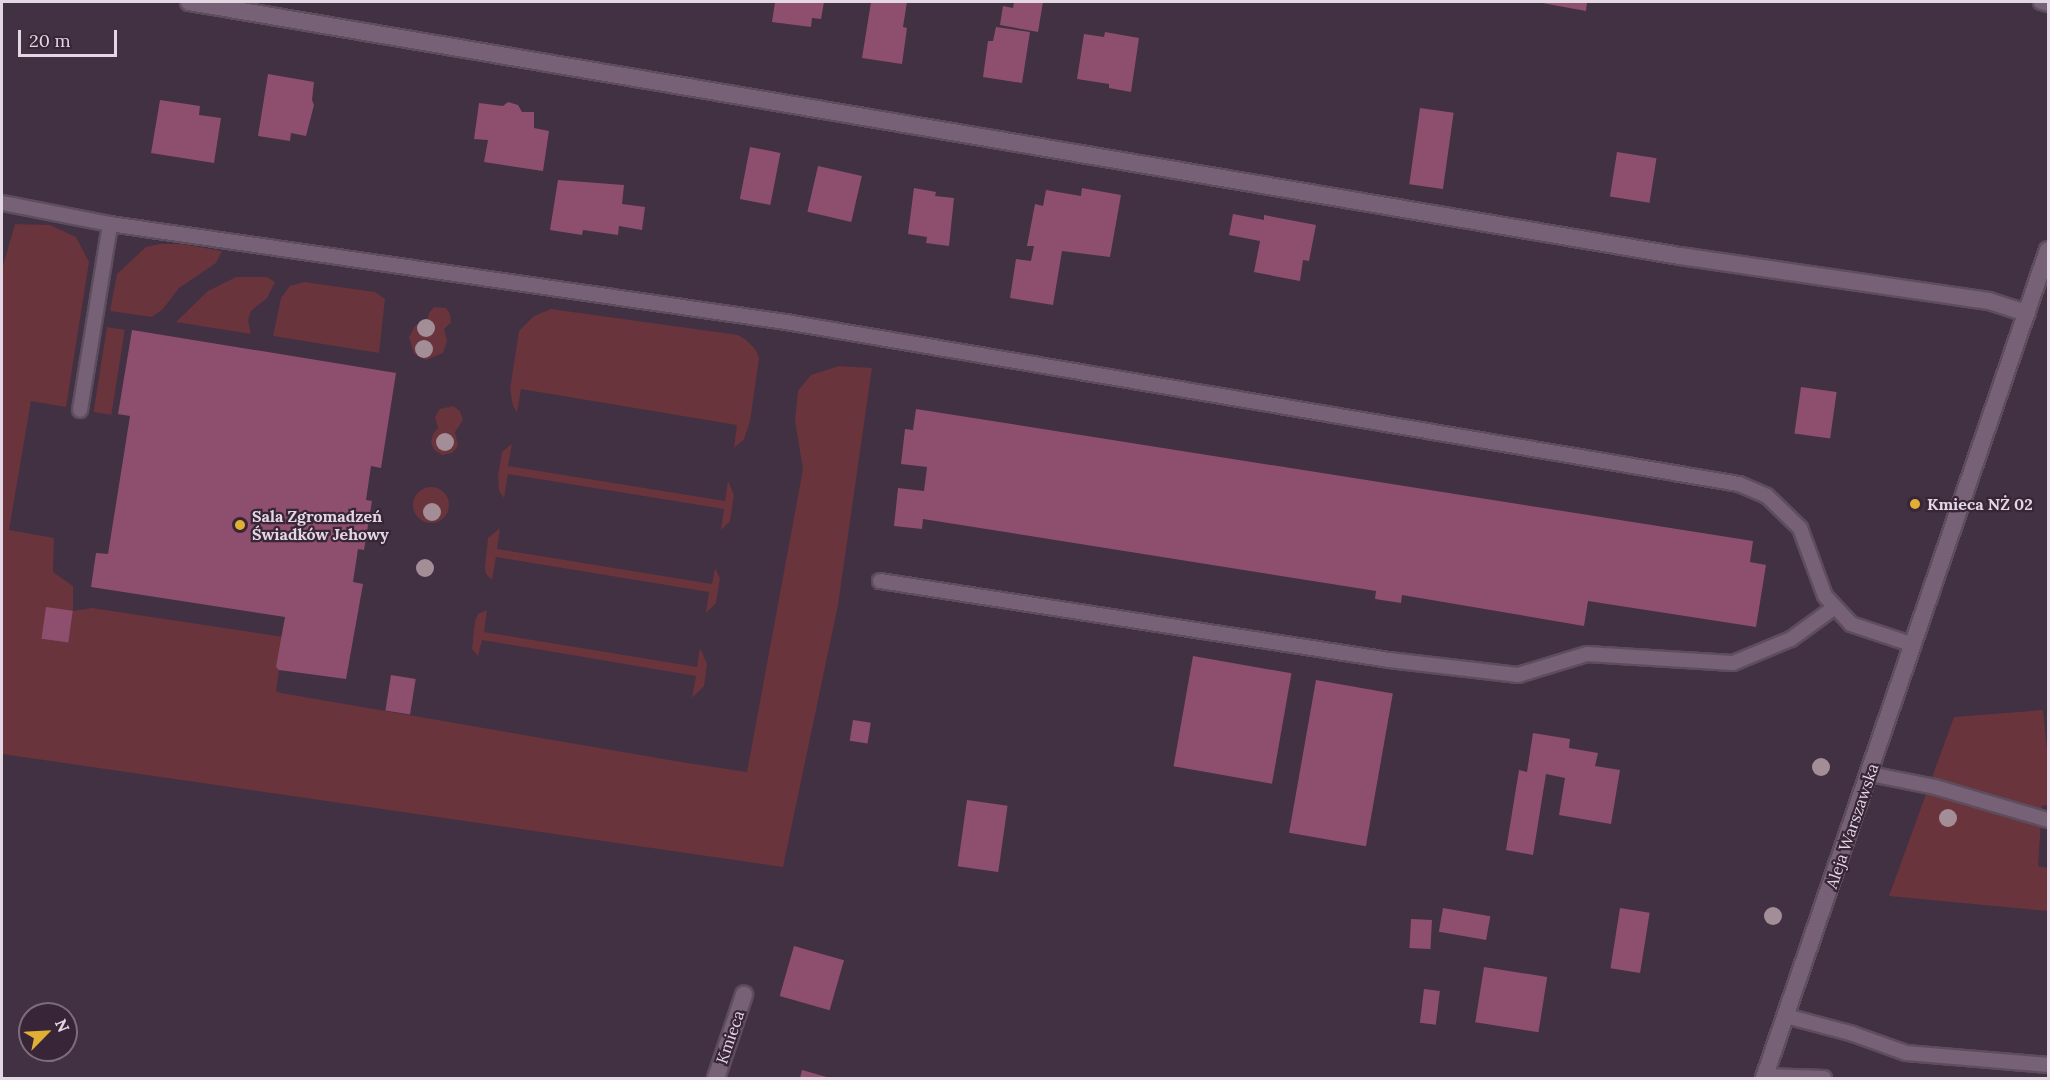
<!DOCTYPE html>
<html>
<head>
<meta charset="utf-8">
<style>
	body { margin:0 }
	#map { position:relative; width:2050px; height:1080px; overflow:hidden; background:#423043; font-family:Lora,serif }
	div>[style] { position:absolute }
	.green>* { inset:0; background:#69343b; transform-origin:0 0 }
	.round { border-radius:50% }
	.building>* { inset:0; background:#8e4f6e; transform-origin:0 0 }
	.roads { filter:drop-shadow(2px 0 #5d4d5d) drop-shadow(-2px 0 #5d4d5d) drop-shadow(0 2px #5d4d5d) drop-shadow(0 -2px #5d4d5d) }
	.service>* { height:14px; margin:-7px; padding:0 7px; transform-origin:7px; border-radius:7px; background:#766177 }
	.minor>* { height:16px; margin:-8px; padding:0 8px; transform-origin:8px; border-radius:8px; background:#766177 }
	.tertiary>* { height:16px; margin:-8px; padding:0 8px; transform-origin:8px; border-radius:8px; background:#766177 }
	.trees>* { width:18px; height:18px; margin:-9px; border-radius:50%; background:#a38e98 }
	.dots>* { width:16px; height:16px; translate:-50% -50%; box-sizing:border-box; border:3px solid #382638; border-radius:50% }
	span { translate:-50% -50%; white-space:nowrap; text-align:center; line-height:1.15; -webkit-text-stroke:4.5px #382638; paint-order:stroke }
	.poi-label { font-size:16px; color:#e3d7e3; font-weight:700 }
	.left { translate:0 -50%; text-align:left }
	.street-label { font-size:16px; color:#e3d7e3 }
	.frame { position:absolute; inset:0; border:3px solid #e3d7e3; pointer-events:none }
	.north { position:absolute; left:18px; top:1002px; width:60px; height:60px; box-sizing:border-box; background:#382638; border:2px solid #7c6d7c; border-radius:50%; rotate:66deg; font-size:16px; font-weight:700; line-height:24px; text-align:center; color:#e3d7e3 }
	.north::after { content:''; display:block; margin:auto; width:21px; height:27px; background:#e1af34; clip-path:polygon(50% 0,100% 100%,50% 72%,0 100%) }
	.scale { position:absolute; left:18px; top:30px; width:99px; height:27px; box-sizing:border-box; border:3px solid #e3d7e3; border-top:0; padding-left:8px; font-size:18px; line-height:21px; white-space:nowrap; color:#e3d7e3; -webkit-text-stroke:4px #382638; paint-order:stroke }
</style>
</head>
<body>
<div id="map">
	<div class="green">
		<div style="clip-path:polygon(15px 224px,50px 225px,76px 237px,89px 262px,66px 407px,31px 401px,9px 530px,54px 538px,53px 572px,73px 586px,73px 611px,92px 608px,284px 637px,276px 691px,281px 693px,681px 762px,747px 772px,803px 469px,795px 421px,798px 391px,811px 375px,839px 366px,872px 368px,838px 605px,783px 867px,2px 754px,2px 269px)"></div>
		<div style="clip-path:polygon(160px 244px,182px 244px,222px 251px,216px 263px,179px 288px,163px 309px,152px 317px,110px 311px,117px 274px,146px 247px)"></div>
		<div style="clip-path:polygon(236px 277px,267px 277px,275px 282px,267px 298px,251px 311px,248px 320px,251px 334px,176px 322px,208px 291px)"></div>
		<div style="clip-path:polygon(304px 282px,375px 292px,385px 299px,379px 353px,273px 336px,281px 298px,290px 286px)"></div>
		<div style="clip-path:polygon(434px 307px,446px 308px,450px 314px,451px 322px,444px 329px,447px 341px,443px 353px,426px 360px,414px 354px,409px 337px,415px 326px,427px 321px,429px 313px)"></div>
		<div style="clip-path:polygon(551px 309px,738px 335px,745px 339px,756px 350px,759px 359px,750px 421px,744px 439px,734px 448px,737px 425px,521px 389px,517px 412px,513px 406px,510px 389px,519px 331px,534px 316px)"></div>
		<div style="left:107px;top:327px;width:18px;height:86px;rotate:9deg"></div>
		<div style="clip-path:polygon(453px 406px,460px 411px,463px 420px,455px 432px,458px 446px,452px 453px,442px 455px,434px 450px,431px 442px,433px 434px,438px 428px,435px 417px,440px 409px)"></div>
		<div style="clip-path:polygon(512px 444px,508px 466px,725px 501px,728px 481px,734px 495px,730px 521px,721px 530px,724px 509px,508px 474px,504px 498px,499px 491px,498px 476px,502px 452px)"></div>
		<div class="round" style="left:413px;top:487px;width:36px;height:36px"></div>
		<div style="clip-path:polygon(500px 528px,497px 549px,712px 584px,715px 568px,720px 578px,716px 603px,706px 613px,709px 592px,496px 557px,492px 580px,486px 574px,485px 567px,487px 547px,488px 538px)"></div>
		<div style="clip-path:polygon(487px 610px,484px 632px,697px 667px,700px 648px,707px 664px,704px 686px,692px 698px,696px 676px,482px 640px,478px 656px,472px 649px,475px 621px,478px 614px)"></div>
		<div style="clip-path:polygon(2043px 710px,2048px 760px,2048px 805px,2042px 806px,2038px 866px,2048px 868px,2048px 911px,1889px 896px,1954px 717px)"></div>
	</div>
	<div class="building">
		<div style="clip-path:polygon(775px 2px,824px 2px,821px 19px,812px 18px,811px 27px,772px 22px)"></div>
		<div style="clip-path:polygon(871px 2px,907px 2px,903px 27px,907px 28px,902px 64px,862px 58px)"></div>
		<div style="clip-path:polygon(1014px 2px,1043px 2px,1038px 32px,1000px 25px,1003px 6px,1013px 8px)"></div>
		<div style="clip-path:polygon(1537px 2px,1587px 2px,1586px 11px)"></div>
		<div style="clip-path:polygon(996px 27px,1030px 32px,1022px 83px,983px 77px,988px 41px,993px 41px)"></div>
		<div style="clip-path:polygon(1105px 32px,1139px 38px,1131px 92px,1109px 88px,1109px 84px,1077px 79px,1084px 34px,1104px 37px)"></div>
		<div style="clip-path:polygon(268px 74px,314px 82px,312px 100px,314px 105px,306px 136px,291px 133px,290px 141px,258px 136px)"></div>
		<div style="clip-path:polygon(160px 100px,200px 106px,199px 115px,221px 118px,214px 163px,151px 153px)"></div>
		<div style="clip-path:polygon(508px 102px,518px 105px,522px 112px,534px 112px,534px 128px,549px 131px,543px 171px,484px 162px,488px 140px,474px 139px,479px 103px,503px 106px)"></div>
		<div style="left:1420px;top:108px;width:34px;height:77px;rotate:8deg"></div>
		<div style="left:750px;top:147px;width:31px;height:53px;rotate:11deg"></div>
		<div style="left:1617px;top:152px;width:40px;height:45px;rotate:9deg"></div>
		<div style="left:818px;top:166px;width:45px;height:47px;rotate:13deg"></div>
		<div style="clip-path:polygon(558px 180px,624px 185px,622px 204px,645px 207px,642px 230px,619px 226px,618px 235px,583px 230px,582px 235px,550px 230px)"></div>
		<div style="clip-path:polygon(914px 188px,936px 192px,935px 196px,954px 198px,949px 246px,926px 243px,927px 237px,908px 234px)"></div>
		<div style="clip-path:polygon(1082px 188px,1121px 195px,1110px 257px,1062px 251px,1053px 305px,1010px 298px,1016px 259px,1031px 261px,1034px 246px,1027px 246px,1035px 204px,1043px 206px,1046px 190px,1081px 196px)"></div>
		<div style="clip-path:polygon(1233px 214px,1264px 220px,1264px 215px,1316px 225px,1309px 261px,1303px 260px,1300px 281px,1254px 272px,1260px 241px,1229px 235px)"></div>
		<div style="clip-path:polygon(132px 330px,396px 373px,381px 468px,371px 466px,366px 500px,372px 501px,364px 550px,358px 549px,353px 582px,363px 584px,346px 679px,279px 670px,276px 667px,285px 617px,91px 587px,96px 553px,108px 554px,130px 416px,118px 414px)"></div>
		<div style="left:1801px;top:387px;width:36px;height:47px;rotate:8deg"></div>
		<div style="clip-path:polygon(916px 409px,1753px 541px,1750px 562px,1766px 565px,1756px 627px,1588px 601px,1584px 626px,1402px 595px,1401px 603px,1375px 599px,1376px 591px,923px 519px,922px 529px,894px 526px,898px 488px,924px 491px,927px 467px,901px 464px,905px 429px,913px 430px)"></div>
		<div style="left:46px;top:607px;width:27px;height:32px;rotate:8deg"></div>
		<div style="left:1193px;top:656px;width:100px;height:112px;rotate:10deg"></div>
		<div style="left:391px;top:675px;width:25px;height:36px;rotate:9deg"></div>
		<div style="left:1316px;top:680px;width:78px;height:155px;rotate:10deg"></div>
		<div style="left:853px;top:720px;width:18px;height:21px;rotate:9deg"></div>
		<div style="clip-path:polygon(1533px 733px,1570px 739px,1569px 748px,1598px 753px,1595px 766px,1620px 770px,1611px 824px,1559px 815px,1565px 778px,1546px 774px,1533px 855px,1506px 850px,1519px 770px,1527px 772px)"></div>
		<div style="left:967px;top:800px;width:41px;height:67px;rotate:8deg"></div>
		<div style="left:1443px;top:908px;width:48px;height:24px;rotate:10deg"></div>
		<div style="left:1620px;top:908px;width:30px;height:61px;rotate:9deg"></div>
		<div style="left:1411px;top:919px;width:21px;height:29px;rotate:3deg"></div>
		<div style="left:794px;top:946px;width:52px;height:52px;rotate:16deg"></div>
		<div style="left:1484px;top:967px;width:64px;height:56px;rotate:9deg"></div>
		<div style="left:1424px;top:989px;width:16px;height:34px;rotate:7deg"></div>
		<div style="clip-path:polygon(802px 1070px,830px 1078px,800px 1078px)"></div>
	</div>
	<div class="roads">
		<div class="service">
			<div style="left:2041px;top:2px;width:7px;rotate:16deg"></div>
			<div style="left:2px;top:203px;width:110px;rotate:11deg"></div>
			<div style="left:110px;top:224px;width:683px;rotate:8.25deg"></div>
			<div style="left:786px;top:322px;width:967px;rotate:9.65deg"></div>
			<div style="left:1739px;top:484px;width:30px;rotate:23deg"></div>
			<div style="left:1767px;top:496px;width:46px;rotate:44.1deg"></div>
			<div style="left:1800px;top:528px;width:72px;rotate:69.8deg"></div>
			<div style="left:1825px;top:596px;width:38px;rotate:47deg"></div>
			<div style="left:1851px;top:624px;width:66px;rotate:18.4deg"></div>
			<div style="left:80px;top:410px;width:188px;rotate:-80.8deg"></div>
			<div style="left:880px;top:581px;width:515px;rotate:8.82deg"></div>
			<div style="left:1389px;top:660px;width:130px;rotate:6.6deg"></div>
			<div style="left:1518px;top:675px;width:72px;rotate:-16.9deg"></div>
			<div style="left:1587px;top:654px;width:146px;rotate:3.5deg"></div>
			<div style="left:1733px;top:663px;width:63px;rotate:-22.5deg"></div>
			<div style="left:1791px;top:639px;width:54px;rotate:-36deg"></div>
			<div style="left:1870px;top:774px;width:66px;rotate:11.3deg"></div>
			<div style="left:1935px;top:787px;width:118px;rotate:16.3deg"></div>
			<div style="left:1786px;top:1016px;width:69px;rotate:15deg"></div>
			<div style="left:1853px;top:1034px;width:56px;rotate:19.7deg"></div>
			<div style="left:1906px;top:1053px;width:143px;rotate:4.8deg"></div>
			<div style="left:1765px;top:1076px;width:59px;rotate:1.9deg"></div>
		</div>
		<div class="minor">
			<div style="left:189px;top:2px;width:1512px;rotate:9.67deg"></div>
			<div style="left:1680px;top:256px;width:312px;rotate:8.3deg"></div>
			<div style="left:1989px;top:301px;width:40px;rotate:18deg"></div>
			<div style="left:716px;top:1078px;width:88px;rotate:-71.4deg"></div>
		</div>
		<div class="tertiary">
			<div style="left:1764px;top:1078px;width:875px;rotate:-71.07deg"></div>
		</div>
	</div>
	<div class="trees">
		<div style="left:426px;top:328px"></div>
		<div style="left:424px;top:349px"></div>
		<div style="left:445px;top:442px"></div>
		<div style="left:432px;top:512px"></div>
		<div style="left:425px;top:568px"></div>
		<div style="left:1821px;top:767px"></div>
		<div style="left:1948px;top:818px"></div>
		<div style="left:1773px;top:916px"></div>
	</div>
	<div class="dots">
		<div style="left:1915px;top:504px;background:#e1af34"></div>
		<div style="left:240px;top:525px;background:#e1af34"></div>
	</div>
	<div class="poi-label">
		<span class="left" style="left:1927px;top:504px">Kmieca NŻ 02</span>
		<span class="left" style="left:252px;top:525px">Sala Zgromadzeń<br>Świadków Jehowy</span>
	</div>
	<div class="street-label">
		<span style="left:1852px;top:826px;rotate:-71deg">Aleja Warszawska</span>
		<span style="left:730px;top:1037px;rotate:-71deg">Kmieca</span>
	</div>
	<div class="frame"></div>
	<div class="north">N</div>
	<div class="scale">20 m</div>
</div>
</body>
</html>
